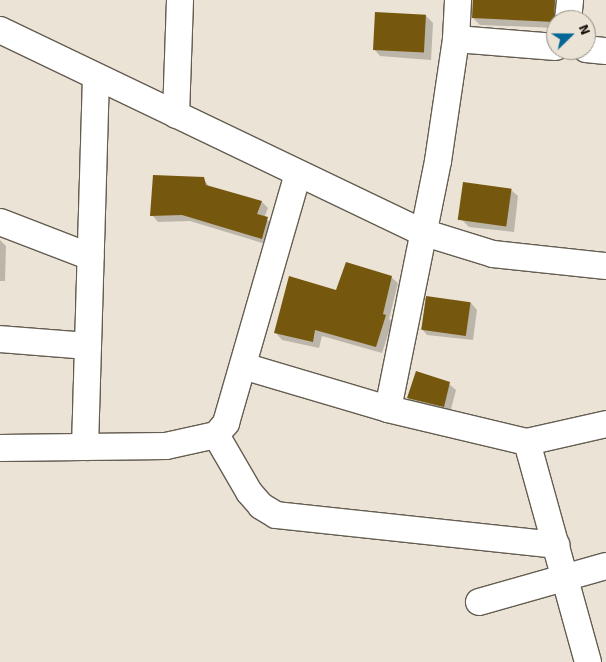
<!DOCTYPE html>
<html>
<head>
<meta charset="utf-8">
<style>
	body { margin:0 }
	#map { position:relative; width:606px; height:662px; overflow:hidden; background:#ebe3d5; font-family:Signika,sans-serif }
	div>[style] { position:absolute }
	.shadow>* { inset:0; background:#0003 }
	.building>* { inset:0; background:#76570e; transform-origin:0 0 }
	.roads { filter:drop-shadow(1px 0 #645d51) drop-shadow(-1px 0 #645d51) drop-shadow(0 1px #645d51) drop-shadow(0 -1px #645d51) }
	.minor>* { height:26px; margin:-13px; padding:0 13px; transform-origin:13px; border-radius:13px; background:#fff }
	span { translate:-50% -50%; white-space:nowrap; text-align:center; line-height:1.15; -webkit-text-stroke:5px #ebe3d5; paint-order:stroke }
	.north { position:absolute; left:546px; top:10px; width:50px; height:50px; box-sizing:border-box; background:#ebe3d5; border:1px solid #958f84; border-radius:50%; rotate:68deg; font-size:14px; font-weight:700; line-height:20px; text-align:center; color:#13100b }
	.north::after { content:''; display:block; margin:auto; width:18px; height:22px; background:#046796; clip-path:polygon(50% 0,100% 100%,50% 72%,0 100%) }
</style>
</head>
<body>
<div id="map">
	<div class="shadow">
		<div style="clip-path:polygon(472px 0,565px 0,556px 28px,480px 25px,473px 18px)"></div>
		<div style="clip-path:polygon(426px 16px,433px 23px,431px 60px,380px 56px,374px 49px)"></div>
		<div style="clip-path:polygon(203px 178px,210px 188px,262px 202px,268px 208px,264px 218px,274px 225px,269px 245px,190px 221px,158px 222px,152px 215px)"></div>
		<div style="clip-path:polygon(511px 190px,518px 196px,514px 232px,469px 227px,462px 220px)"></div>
		<div style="clip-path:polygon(0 240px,6px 246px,5px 281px,0 281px)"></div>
		<div style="clip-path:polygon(391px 277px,398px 283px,389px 319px,392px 322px,382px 353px,322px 336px,319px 348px,282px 340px,276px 333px,337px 292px)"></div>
		<div style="clip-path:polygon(471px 303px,477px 310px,473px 340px,427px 335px,421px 328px)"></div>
		<div style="clip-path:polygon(449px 384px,456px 390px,450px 413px,415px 404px,408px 398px)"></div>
	</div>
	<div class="building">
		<div style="clip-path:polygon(473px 0,555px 0,554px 22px,472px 18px)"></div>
		<div style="left:375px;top:12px;width:51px;height:38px;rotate:3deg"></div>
		<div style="clip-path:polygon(153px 175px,204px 177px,206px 185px,262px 201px,257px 214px,268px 217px,262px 239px,182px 215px,150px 216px)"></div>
		<div style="left:463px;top:182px;width:49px;height:38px;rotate:8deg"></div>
		<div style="clip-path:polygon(346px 262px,392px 276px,383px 314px,386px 315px,376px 347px,315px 330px,313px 342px,274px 333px,289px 276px,336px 290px)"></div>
		<div style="left:426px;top:296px;width:45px;height:34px;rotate:8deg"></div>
		<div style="clip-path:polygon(416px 371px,450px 382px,444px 407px,407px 398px)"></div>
	</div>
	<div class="roads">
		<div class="minor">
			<div style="left:568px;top:20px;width:20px;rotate:-84deg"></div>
			<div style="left:0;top:30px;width:468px;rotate:25.6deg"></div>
			<div style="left:422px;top:232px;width:74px;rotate:17.2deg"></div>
			<div style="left:493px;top:254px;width:114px;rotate:6.1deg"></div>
			<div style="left:456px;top:39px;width:100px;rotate:4.6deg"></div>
			<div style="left:586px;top:49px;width:20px;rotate:6deg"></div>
			<div style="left:176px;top:115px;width:115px;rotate:-88deg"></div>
			<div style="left:0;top:222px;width:97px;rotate:21deg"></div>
			<div style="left:0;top:339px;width:88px;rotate:4.5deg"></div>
			<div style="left:243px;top:366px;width:151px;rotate:16.5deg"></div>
			<div style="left:388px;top:409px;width:143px;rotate:13.4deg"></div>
			<div style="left:388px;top:409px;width:253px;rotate:-78.6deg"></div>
			<div style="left:438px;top:161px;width:123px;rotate:-81.6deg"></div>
			<div style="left:456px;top:39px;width:39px;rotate:-87deg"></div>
			<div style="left:216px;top:435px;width:66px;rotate:59.9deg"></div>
			<div style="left:249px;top:492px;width:18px;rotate:49deg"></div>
			<div style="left:261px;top:506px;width:17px;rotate:31deg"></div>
			<div style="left:276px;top:515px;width:282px;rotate:6.1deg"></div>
			<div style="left:85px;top:447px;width:369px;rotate:-88.3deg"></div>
			<div style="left:0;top:448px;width:166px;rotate:-0.7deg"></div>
			<div style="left:166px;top:446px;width:51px;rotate:-12.4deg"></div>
			<div style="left:216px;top:435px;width:16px;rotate:-50deg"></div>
			<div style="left:226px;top:423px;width:259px;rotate:-73.9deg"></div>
			<div style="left:479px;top:602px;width:132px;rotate:-15.8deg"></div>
			<div style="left:588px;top:662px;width:228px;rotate:-105.5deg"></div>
			<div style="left:527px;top:442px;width:81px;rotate:-12.8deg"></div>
		</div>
	</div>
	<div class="north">N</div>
</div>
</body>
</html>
